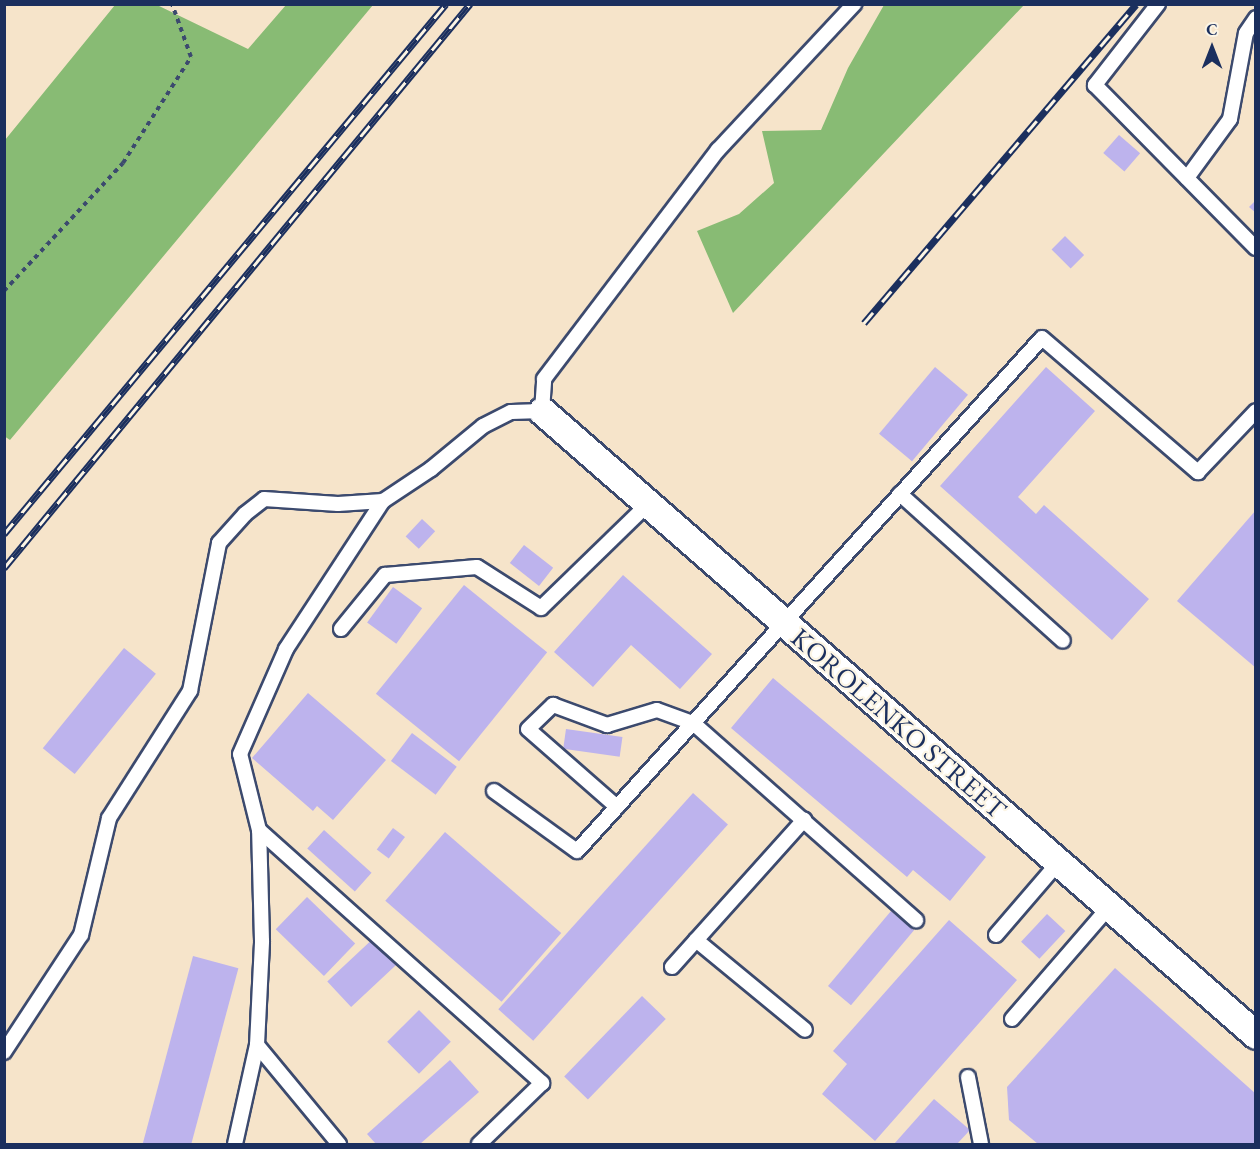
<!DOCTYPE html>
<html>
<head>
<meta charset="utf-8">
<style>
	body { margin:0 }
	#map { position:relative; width:1260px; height:1149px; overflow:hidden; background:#f6e4ca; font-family:"EB Garamond",serif }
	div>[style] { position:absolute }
	.forest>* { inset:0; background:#88bb74 }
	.building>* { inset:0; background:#bdb3ed; transform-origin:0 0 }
	.path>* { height:4px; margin-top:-2px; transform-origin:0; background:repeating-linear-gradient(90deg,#3c4a6e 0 4.5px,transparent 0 9px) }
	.roads { filter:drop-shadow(2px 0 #3c4a6e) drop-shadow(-2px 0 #3c4a6e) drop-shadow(0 2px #3c4a6e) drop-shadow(0 -2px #3c4a6e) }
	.lane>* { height:14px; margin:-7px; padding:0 7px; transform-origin:7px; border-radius:7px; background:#fff }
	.street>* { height:27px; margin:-13.5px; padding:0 13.5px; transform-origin:13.5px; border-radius:13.5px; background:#fff }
	.rail>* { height:7px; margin-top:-3.5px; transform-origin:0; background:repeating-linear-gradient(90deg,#fcf5e5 0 14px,#1b2f5e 0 28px); box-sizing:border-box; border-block:2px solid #1b2f5e }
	span { translate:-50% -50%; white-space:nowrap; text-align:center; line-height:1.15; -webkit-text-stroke:4.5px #fcf5e5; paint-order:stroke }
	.street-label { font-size:27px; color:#1b2f5e }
	.frame { position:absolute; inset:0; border:6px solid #1b2f5e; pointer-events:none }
	.north { position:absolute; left:1182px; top:18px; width:60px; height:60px; -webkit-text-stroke:4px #fcf5e5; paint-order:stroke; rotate:0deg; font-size:16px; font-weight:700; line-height:24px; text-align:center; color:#1b2f5e }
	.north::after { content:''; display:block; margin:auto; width:21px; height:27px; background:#1b2f5e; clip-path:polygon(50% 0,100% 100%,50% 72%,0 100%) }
</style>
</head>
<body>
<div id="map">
	<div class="forest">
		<div style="clip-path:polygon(115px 5px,157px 5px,248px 49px,286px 5px,373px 5px,10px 440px,4px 436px,5px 140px)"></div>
		<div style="clip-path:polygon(884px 5px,1024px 5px,733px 313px,697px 231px,739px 214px,774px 183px,762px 131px,821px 130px,848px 68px)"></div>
	</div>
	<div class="building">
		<div style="left:1119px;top:135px;width:28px;height:24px;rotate:41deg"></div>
		<div style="clip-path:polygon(1256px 200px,1256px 213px,1249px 207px)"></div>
		<div style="left:1065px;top:236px;width:27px;height:19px;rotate:45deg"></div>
		<div style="left:935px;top:367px;width:43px;height:87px;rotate:40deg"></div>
		<div style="clip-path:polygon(1046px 367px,1095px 411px,1018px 497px,1036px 514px,1044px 505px,1149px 599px,1112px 640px,940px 486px)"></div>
		<div style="clip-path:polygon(1256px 510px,1256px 668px,1177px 601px)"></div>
		<div style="left:422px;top:519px;width:18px;height:24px;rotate:43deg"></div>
		<div style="left:524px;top:545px;width:37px;height:23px;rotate:38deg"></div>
		<div style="clip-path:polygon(623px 575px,712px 654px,680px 689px,631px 645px,593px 687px,554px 652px)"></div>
		<div style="left:464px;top:585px;width:107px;height:140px;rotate:39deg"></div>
		<div style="left:393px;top:587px;width:36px;height:44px;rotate:36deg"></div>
		<div style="left:124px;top:648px;width:41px;height:129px;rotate:39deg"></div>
		<div style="clip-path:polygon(773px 678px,986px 857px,950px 901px,913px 870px,907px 877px,731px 728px)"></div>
		<div style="clip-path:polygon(308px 693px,386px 760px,333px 820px,317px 806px,313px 811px,252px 758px)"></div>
		<div style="left:566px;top:729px;width:57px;height:20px;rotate:8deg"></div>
		<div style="left:412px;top:733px;width:56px;height:35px;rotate:37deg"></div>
		<div style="left:693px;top:793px;width:47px;height:291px;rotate:42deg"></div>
		<div style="left:393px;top:828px;width:15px;height:27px;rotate:37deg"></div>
		<div style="left:324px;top:830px;width:64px;height:25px;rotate:42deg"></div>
		<div style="left:445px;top:832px;width:154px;height:91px;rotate:41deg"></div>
		<div style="left:307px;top:897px;width:67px;height:45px;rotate:44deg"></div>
		<div style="left:891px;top:911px;width:30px;height:98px;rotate:40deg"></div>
		<div style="left:1047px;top:914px;width:25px;height:38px;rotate:43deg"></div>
		<div style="clip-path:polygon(949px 920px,1017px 980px,875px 1141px,822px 1094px,847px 1064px,833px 1051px)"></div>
		<div style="left:377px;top:935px;width:35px;height:68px;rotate:47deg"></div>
		<div style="left:193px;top:956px;width:47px;height:194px;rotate:15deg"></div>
		<div style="clip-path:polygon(1115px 968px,1256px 1094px,1256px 1144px,1038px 1144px,1009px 1120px,1007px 1087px)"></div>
		<div style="left:642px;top:996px;width:33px;height:112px;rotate:44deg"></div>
		<div style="left:419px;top:1010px;width:45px;height:45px;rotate:45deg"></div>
		<div style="clip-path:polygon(450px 1060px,479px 1092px,420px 1144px,376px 1144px,367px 1134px)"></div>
		<div style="clip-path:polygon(934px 1099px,970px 1130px,957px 1144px,894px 1144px)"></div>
	</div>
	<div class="path">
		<div style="left:4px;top:291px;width:175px;rotate:-47.1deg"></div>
		<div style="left:123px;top:163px;width:126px;rotate:-57.3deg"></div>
		<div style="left:191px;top:57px;width:56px;rotate:-109.7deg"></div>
	</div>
	<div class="roads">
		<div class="lane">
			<div style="left:1158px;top:4px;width:103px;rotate:127.9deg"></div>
			<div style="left:1095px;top:85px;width:229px;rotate:45.4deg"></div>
			<div style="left:1187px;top:178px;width:73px;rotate:-53.9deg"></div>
			<div style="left:1230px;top:119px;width:87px;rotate:-79.5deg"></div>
			<div style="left:1246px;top:33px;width:18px;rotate:-56deg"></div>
			<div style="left:900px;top:494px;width:219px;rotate:42deg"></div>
			<div style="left:341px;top:629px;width:70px;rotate:-50.8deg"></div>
			<div style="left:385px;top:575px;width:92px;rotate:-5deg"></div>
			<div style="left:477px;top:567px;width:76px;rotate:32.6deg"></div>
			<div style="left:541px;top:608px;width:149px;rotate:-44.2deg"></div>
			<div style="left:494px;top:791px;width:102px;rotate:35.9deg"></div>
			<div style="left:577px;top:851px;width:692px;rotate:-47.81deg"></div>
			<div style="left:1042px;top:338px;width:206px;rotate:40.7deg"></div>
			<div style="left:1198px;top:472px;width:84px;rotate:-46.4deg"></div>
			<div style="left:617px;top:807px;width:118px;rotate:-138.8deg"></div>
			<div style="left:528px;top:729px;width:35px;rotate:-44deg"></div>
			<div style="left:553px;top:705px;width:58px;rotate:20.3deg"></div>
			<div style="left:607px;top:725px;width:52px;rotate:-16.7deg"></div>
			<div style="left:657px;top:710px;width:38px;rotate:20deg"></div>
			<div style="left:693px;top:723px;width:298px;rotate:41.5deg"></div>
			<div style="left:259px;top:830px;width:380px;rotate:41.8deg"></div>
			<div style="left:542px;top:1083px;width:88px;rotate:135.9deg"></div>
			<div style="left:996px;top:935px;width:95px;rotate:-49.3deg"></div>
			<div style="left:696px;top:940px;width:141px;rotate:39.5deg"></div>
			<div style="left:672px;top:967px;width:198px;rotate:-48.1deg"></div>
			<div style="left:1012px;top:1019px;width:148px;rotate:-49.1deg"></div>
			<div style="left:257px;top:1045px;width:129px;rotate:50.4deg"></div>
			<div style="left:4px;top:1052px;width:140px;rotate:-56.7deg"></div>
			<div style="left:81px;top:935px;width:120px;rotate:-76.5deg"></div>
			<div style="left:109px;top:818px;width:151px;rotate:-57.5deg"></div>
			<div style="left:190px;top:691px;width:151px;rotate:-78.9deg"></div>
			<div style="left:219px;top:543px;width:39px;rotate:-48deg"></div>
			<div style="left:245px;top:514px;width:24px;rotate:-38deg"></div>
			<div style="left:264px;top:499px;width:74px;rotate:3.9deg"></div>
			<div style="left:338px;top:504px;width:45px;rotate:-3.8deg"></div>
			<div style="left:383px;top:501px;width:58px;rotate:-33.7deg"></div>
			<div style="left:431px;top:469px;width:67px;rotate:-39.6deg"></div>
			<div style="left:483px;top:426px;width:31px;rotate:-27deg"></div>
			<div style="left:511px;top:412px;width:31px;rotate:-2deg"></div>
			<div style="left:542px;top:411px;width:32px;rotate:-86deg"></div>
			<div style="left:544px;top:379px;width:288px;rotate:-52.8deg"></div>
			<div style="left:718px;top:150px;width:200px;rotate:-47deg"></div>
			<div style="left:968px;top:1077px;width:68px;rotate:79deg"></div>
			<div style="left:235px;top:1144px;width:101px;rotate:-77.5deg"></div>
			<div style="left:257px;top:1045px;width:104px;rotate:-87.2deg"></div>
			<div style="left:262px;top:941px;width:111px;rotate:-91.5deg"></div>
			<div style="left:259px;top:830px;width:78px;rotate:-104deg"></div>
			<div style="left:240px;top:754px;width:115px;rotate:-66.3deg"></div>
			<div style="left:286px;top:649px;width:177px;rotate:-56.8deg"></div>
		</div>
		<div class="street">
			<div style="left:542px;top:411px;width:948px;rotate:41.15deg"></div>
		</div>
	</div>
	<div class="rail">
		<div style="left:864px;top:323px;width:419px;rotate:-49.5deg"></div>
		<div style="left:4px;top:534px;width:690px;rotate:-50.17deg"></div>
		<div style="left:4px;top:568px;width:732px;rotate:-50.44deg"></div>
	</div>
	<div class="street-label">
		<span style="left:899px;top:723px;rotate:41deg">KOROLENKO STREET</span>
	</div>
	<div class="frame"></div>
	<div class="north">С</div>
</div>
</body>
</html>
